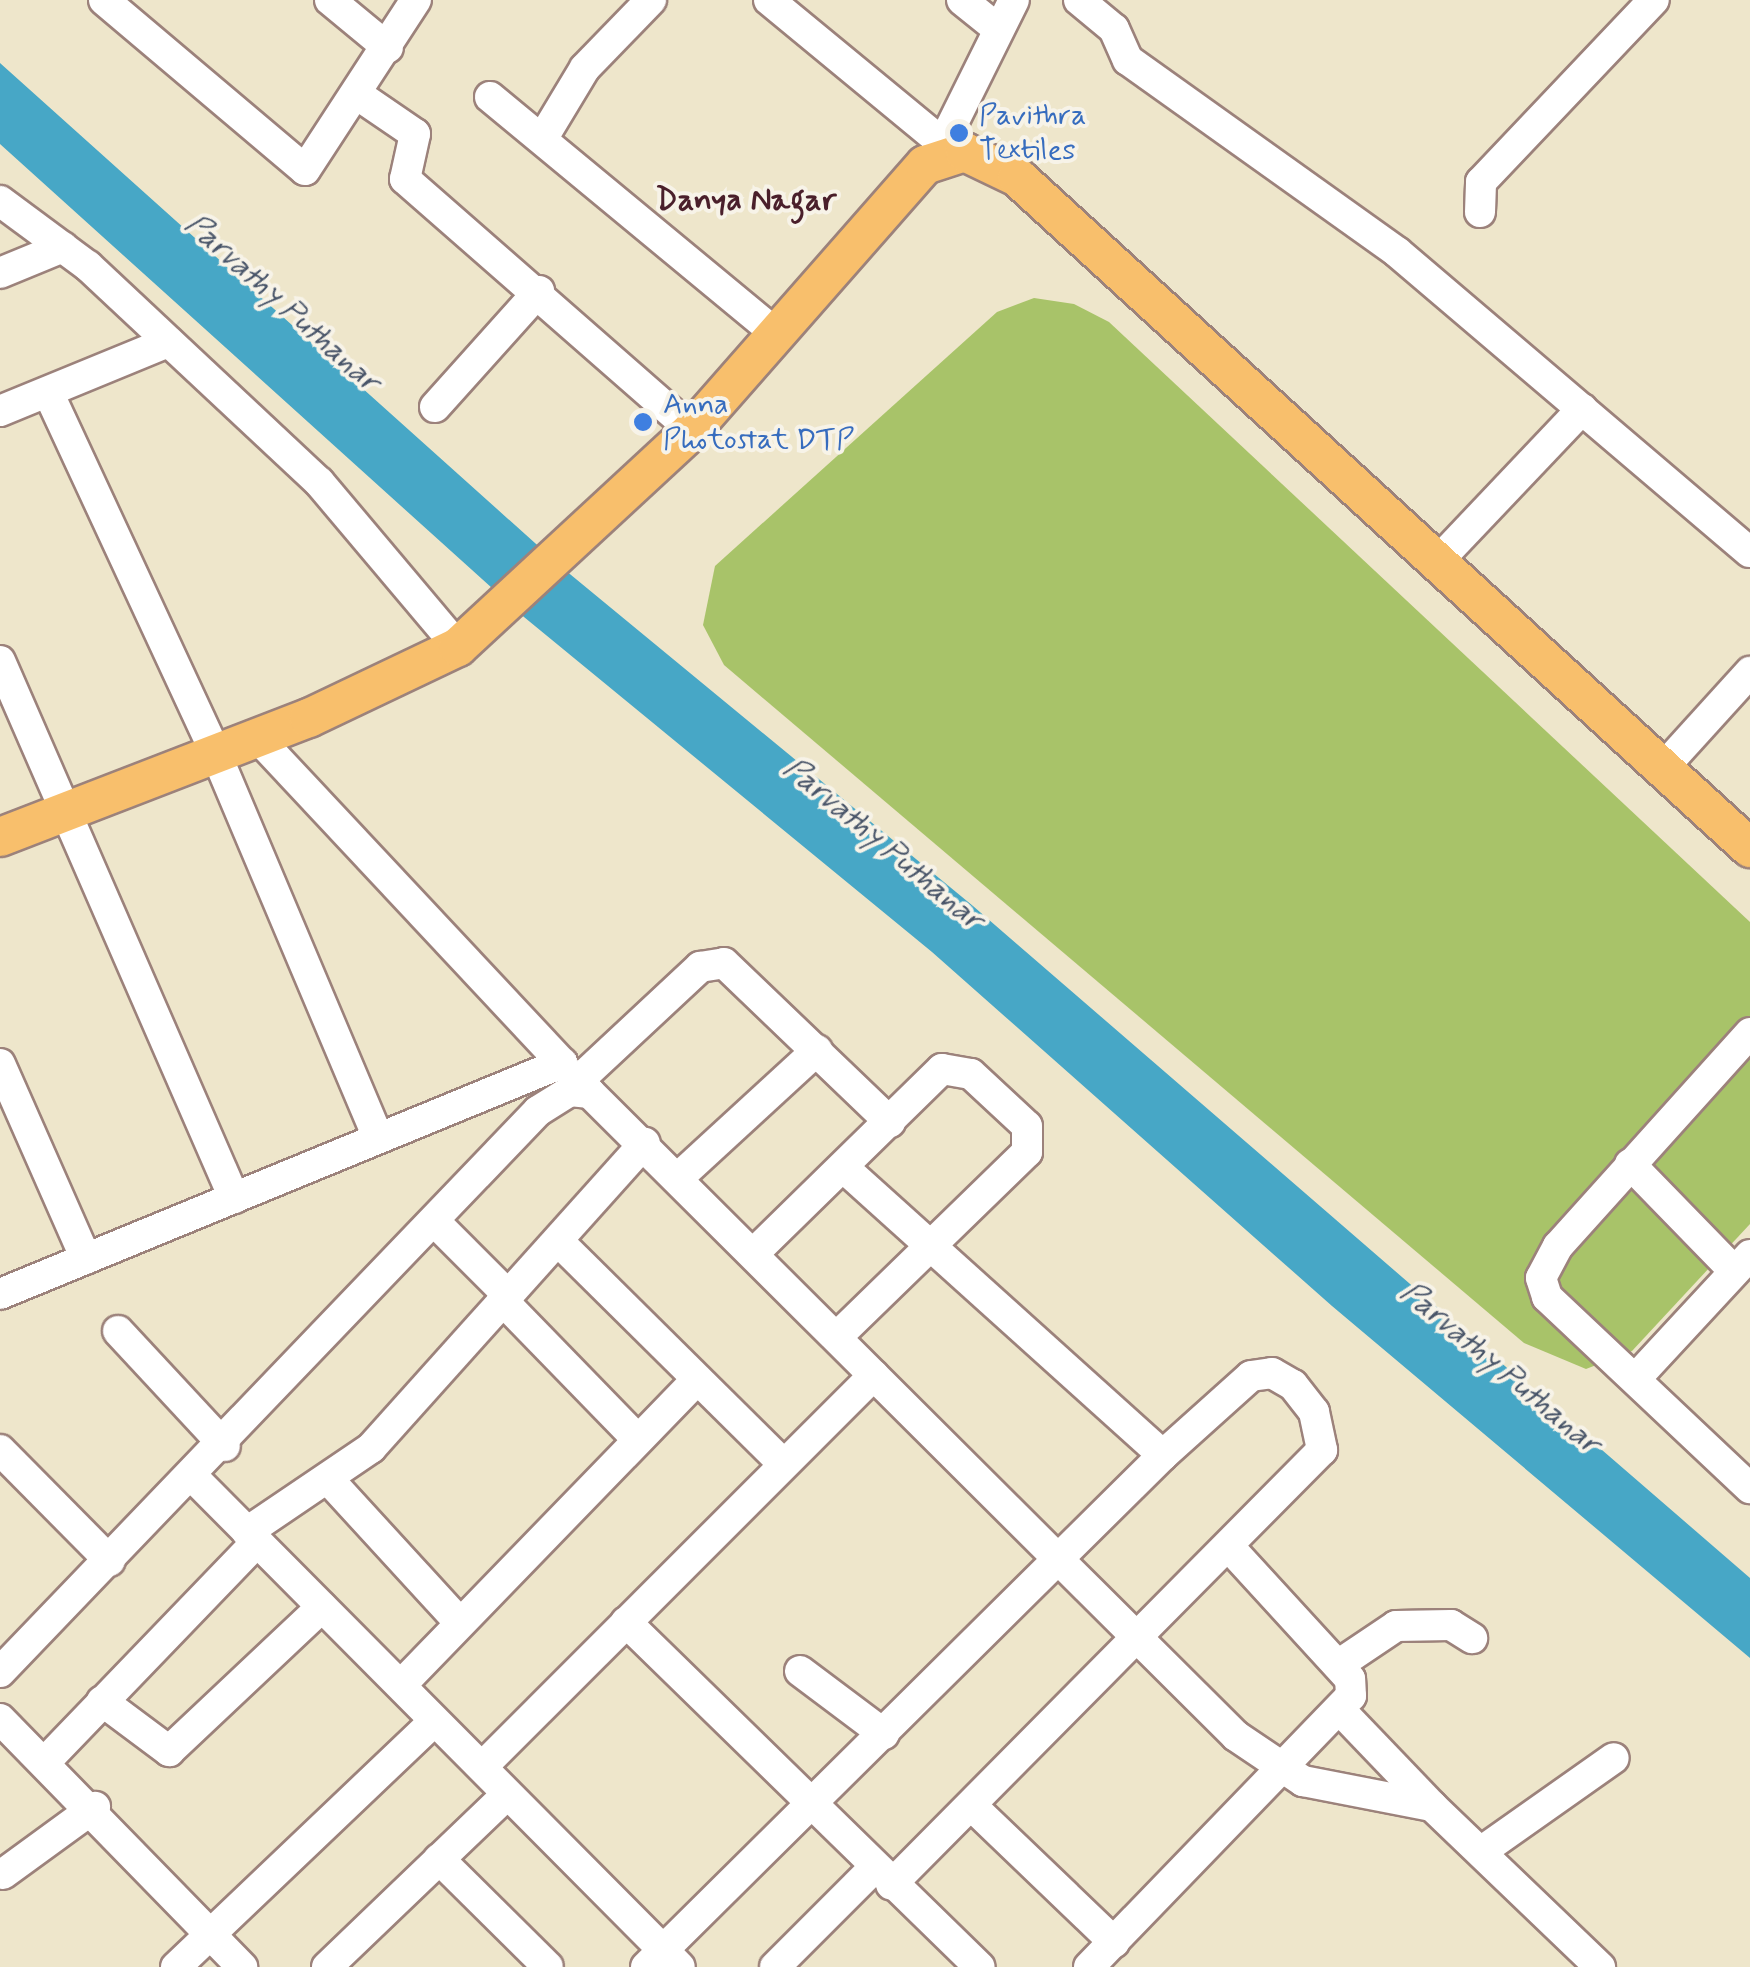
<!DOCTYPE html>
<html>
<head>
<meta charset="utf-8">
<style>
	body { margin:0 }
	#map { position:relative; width:1750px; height:1967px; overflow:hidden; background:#eee6cb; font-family:Mynerve,sans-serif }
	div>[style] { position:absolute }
	.green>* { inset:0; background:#a8c369 }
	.water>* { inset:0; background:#47a7c6 }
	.roads { filter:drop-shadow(2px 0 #9c827b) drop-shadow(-2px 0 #9c827b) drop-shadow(0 2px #9c827b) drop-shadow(0 -2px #9c827b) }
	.minor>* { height:30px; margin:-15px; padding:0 15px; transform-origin:15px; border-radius:15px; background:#fff }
	.major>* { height:38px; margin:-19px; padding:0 19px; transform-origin:19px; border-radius:19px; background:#f8bf6c }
	.dots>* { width:28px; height:28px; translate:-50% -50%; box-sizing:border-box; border:5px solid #f7f3e8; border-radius:50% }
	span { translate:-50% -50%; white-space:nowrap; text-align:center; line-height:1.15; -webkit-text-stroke:8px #f7f3e8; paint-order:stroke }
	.shop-label { font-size:30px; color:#366cbe }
	.left { translate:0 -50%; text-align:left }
	.neighbourhood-label { font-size:32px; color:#4a1f2b; font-weight:700 }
	.water-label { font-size:32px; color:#495569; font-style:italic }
</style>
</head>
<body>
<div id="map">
	<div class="green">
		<div style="clip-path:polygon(1034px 298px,1074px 304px,1109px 322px,1750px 922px,1750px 1224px,1632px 1351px,1586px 1369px,1524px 1343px,724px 665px,703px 625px,715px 566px,997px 312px)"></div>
	</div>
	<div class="water">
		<div style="clip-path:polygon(0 63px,565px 570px,973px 906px,1750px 1578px,1750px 1658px,1332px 1306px,932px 952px,524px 617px,0 144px)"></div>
	</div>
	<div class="roads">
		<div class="minor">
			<div style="left:104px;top:0;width:263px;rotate:40.2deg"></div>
			<div style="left:305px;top:170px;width:203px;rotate:-56.9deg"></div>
			<div style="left:330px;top:0;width:75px;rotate:39.6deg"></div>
			<div style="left:769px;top:0;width:223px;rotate:39.5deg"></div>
			<div style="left:962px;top:0;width:46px;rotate:38.9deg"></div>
			<div style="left:1079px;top:0;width:45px;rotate:39.6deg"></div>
			<div style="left:1114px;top:29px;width:34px;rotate:66deg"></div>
			<div style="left:1128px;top:60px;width:330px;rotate:35.5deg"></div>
			<div style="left:1397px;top:252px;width:463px;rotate:40.4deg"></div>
			<div style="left:358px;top:95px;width:69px;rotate:34.4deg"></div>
			<div style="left:415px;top:134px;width:46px;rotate:102.5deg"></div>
			<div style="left:405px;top:179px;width:381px;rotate:41.2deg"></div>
			<div style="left:490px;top:97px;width:375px;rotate:39.6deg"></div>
			<div style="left:544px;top:136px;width:79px;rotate:-58.9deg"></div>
			<div style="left:585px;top:68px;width:95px;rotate:-45.9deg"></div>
			<div style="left:936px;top:157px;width:175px;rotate:-63.6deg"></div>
			<div style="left:0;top:201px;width:109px;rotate:36.5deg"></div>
			<div style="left:88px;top:266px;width:316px;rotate:43.1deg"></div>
			<div style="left:319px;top:482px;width:216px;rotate:49.9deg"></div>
			<div style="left:1480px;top:212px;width:30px;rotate:-88deg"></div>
			<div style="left:1481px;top:182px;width:251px;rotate:-46.5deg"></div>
			<div style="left:0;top:273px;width:68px;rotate:-22.4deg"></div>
			<div style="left:48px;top:392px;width:399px;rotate:65.1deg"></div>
			<div style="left:216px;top:754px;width:417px;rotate:67.1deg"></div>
			<div style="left:435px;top:407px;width:156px;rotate:-48.1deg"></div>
			<div style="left:0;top:411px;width:182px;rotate:-22.3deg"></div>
			<div style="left:1437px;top:562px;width:211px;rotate:-46.5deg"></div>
			<div style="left:0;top:661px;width:586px;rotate:66.45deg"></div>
			<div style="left:1663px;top:768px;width:130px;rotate:-47.8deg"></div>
			<div style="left:1750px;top:1033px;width:287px;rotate:132deg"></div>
			<div style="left:1558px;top:1246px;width:36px;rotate:118deg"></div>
			<div style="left:1541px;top:1278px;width:20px;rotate:72deg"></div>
			<div style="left:1547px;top:1297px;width:279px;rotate:43.3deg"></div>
			<div style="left:0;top:1064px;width:213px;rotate:66.2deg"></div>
			<div style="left:590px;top:1093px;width:17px;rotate:-130deg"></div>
			<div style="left:579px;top:1080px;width:166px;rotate:-43deg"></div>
			<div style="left:700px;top:967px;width:24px;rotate:-9deg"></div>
			<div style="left:724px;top:963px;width:230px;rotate:43.8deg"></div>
			<div style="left:1630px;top:1164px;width:149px;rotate:45.8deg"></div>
			<div style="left:844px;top:1168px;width:429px;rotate:42deg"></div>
			<div style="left:678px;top:1178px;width:189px;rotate:-42.6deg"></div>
			<div style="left:438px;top:1225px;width:100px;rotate:45deg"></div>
			<div style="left:560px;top:1243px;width:314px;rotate:44.7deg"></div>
			<div style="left:754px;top:1253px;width:263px;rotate:-44.4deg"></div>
			<div style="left:942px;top:1069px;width:29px;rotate:10deg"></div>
			<div style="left:971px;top:1074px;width:76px;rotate:42.9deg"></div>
			<div style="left:1027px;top:1126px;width:26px;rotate:90deg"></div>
			<div style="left:1027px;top:1152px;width:265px;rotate:135.8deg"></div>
			<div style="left:0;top:1294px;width:608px;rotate:-22.34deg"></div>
			<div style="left:562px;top:1063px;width:445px;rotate:-133.1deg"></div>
			<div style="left:504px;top:1302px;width:191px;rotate:45.8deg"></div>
			<div style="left:118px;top:1331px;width:157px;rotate:47.1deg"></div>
			<div style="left:1638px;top:1376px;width:165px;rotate:-47.2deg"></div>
			<div style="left:0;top:1450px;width:156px;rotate:45.3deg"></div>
			<div style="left:194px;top:1478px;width:689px;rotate:45.18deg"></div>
			<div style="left:330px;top:1481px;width:191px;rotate:47.5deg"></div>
			<div style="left:247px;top:1532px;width:150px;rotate:-34.1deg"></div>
			<div style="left:371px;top:1448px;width:410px;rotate:-48.1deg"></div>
			<div style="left:626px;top:1622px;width:494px;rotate:44.3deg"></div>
			<div style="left:1338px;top:1665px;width:70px;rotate:-33.9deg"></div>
			<div style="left:1396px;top:1626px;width:55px;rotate:-1deg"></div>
			<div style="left:1451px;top:1625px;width:25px;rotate:32deg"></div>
			<div style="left:800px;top:1671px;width:105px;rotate:36.9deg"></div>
			<div style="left:0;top:1672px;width:777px;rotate:-46.2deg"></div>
			<div style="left:538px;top:1111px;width:38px;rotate:-32deg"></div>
			<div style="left:570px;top:1091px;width:20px;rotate:6deg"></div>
			<div style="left:590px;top:1093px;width:911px;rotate:44.87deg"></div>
			<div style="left:1236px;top:1736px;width:81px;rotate:33.9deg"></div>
			<div style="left:1303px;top:1781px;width:131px;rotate:11deg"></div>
			<div style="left:1432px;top:1806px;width:233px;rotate:43.8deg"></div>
			<div style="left:401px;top:1685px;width:425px;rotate:-45.9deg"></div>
			<div style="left:102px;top:1701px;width:84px;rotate:36.7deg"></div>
			<div style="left:169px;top:1751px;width:210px;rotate:-43.3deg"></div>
			<div style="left:1340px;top:1710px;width:133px;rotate:46.2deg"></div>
			<div style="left:0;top:1719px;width:347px;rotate:45.7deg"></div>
			<div style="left:45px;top:1762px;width:306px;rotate:-46.1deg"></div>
			<div style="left:482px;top:1767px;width:554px;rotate:-45deg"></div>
			<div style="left:972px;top:1806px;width:197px;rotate:43.8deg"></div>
			<div style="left:1482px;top:1851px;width:161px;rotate:-35.2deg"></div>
			<div style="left:439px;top:1859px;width:153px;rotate:44.7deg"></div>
			<div style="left:3px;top:1874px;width:114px;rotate:-36.1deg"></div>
			<div style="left:176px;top:1967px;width:356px;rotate:-43.6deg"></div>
			<div style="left:327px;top:1967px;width:244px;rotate:-43.8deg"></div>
			<div style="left:646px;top:1967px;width:728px;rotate:-44.72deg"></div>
			<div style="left:1163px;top:1455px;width:118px;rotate:-41.9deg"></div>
			<div style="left:1251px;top:1376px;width:21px;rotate:-8deg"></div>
			<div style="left:1272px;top:1373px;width:24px;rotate:30deg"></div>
			<div style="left:1293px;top:1385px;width:34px;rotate:52deg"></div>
			<div style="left:1314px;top:1412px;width:39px;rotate:78deg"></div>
			<div style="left:1322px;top:1450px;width:612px;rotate:134.74deg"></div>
			<div style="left:775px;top:1967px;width:141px;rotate:-45deg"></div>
			<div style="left:1089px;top:1967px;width:377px;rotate:-46deg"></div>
			<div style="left:1351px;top:1696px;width:17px;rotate:-93deg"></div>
			<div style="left:1350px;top:1679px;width:176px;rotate:-132.5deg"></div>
		</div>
		<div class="major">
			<div style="left:0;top:837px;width:331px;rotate:-21.1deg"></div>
			<div style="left:309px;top:718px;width:165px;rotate:-25.5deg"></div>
			<div style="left:458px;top:647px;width:319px;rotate:-42.8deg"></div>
			<div style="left:692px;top:430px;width:353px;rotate:-48.7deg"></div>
			<div style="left:925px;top:165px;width:42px;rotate:-18deg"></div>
			<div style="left:965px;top:152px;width:58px;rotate:25.7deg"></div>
			<div style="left:1017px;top:177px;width:994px;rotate:42.47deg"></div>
		</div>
	</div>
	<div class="dots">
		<div style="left:959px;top:133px;background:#3f7fe0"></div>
		<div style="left:643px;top:422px;background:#3f7fe0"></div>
	</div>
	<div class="shop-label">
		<span class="left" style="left:979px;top:133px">Pavithra<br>Textiles</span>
		<span class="left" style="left:663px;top:422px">Anna<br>Photostat DTP</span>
	</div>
	<div class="neighbourhood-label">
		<span style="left:746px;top:200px">Danya Nagar</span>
	</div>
	<div class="water-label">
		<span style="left:282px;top:303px;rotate:42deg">Parvathy Puthanar</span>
		<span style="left:883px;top:844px;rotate:40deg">Parvathy Puthanar</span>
		<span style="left:1500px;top:1368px;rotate:40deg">Parvathy Puthanar</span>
	</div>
</div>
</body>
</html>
